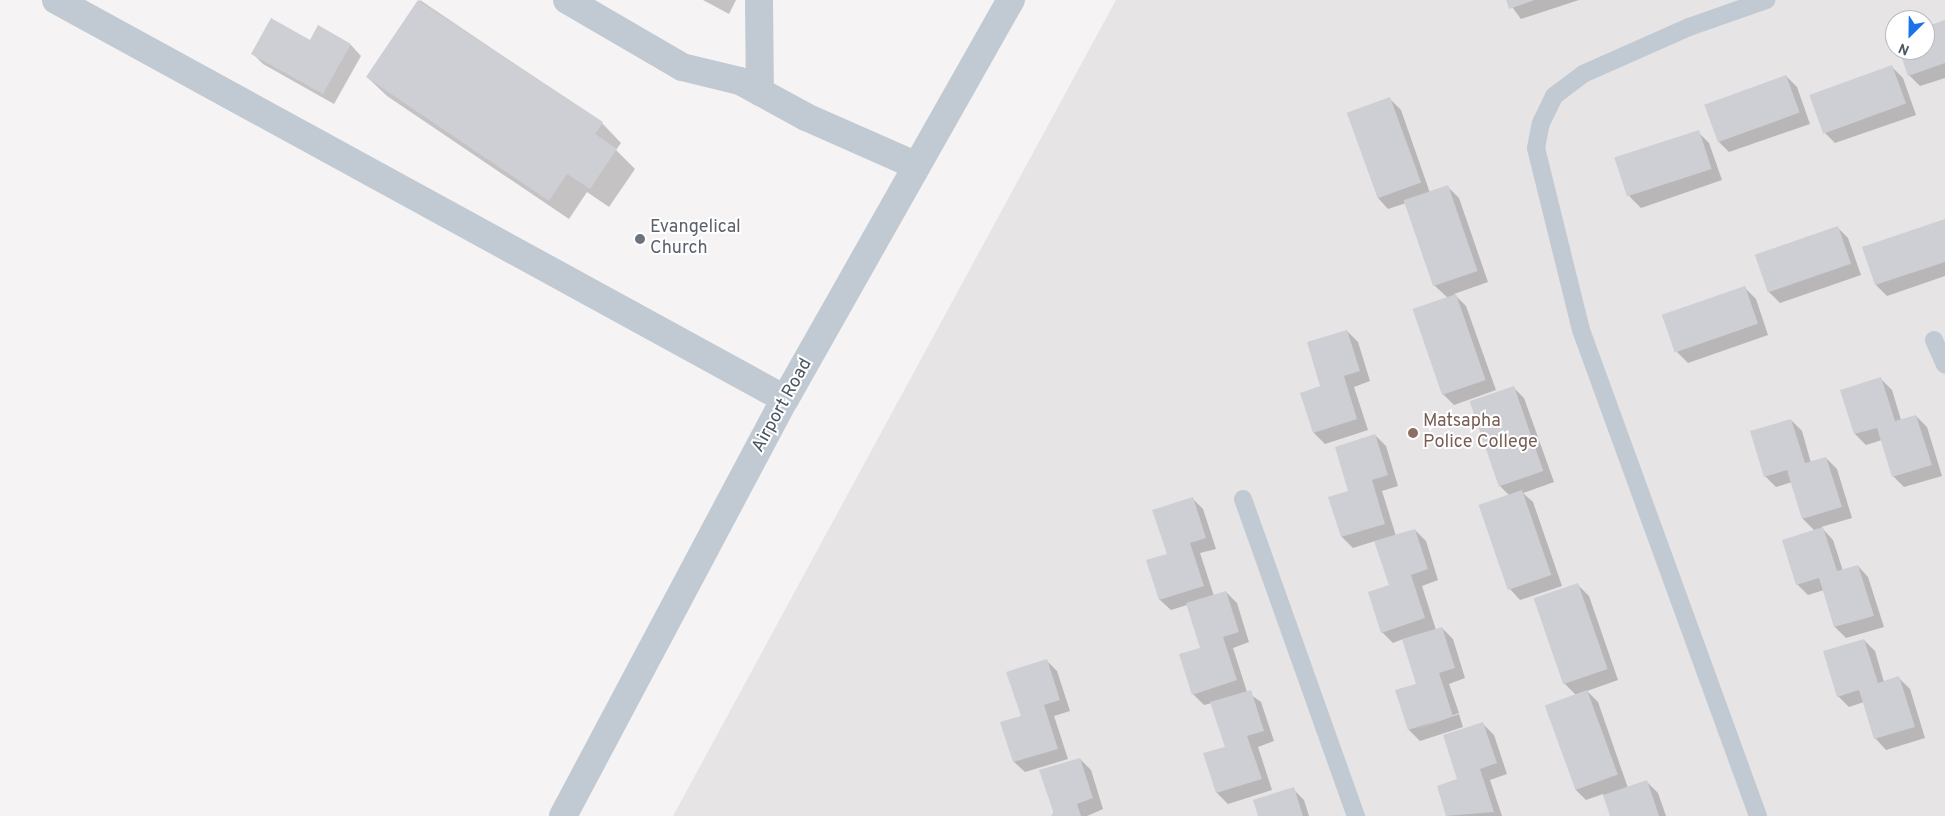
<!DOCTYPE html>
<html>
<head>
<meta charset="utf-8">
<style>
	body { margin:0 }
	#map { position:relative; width:1945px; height:816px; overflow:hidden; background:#f5f3f3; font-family:Overpass,sans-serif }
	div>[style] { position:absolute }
	.education>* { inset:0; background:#e6e4e5 }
	.shadow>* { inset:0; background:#0003 }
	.building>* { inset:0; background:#cdcfd5; transform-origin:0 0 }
	.service>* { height:18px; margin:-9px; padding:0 9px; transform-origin:9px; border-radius:9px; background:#c1cad2 }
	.minor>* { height:28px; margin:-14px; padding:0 14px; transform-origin:14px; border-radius:14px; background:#c1cad2 }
	.tertiary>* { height:28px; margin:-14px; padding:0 14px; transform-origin:14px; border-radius:14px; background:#c1cad2 }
	.dots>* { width:14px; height:14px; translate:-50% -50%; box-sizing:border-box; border:2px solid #fff; border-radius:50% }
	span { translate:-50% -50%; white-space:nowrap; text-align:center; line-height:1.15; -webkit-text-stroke:4px #fff; paint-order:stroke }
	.worship-label { font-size:18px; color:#5b616d }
	.left { translate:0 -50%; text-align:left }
	.street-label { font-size:18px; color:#4a5661 }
	.education-label { font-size:18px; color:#785e54 }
	.north { position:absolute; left:1885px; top:10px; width:50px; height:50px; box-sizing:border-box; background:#fff; border:1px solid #b7bbc0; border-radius:50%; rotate:203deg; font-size:14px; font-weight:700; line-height:20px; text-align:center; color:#4a5661 }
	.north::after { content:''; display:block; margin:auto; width:18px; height:22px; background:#1a73e8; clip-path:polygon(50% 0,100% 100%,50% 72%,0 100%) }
</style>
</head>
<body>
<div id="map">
	<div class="education">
		<div style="clip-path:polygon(evenodd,1116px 0,1945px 0,1945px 816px,673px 816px,1116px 0,1895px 20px,1925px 20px,1925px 50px,1895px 50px,1895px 20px)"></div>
	</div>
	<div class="shadow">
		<div style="clip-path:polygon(420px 0,602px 123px,621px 143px,616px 150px,635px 169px,609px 207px,587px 192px,569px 219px,387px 96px,367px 77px)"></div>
		<div style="clip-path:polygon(703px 0,736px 0,729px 14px)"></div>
		<div style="clip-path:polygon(1507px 0,1579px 0,1521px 19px)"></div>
		<div style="clip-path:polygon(1945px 22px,1945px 78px,1920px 86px,1909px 75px,1900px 50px,1925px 50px,1925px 29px)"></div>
		<div style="clip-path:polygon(311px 42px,351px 45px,361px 56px,334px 104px,263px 64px,252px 53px)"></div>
		<div style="clip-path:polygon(1892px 67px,1903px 78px,1916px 115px,1835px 143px,1824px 132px)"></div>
		<div style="clip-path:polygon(1786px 76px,1797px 87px,1810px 124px,1729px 152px,1718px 141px)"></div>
		<div style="clip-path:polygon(1390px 99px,1401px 110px,1430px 193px,1448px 187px,1459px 198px,1488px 282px,1454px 294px,1466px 306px,1496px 390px,1454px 405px,1443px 394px,1414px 310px,1448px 298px,1435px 286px,1406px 203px,1388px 209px,1378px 198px,1348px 114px)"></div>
		<div style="clip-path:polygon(1698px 132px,1709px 143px,1722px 180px,1641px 208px,1630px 197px,1617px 160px)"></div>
		<div style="clip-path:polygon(1945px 221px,1945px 276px,1887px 296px,1876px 285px)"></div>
		<div style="clip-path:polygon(1837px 227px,1848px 238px,1861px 275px,1780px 303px,1769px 292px)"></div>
		<div style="clip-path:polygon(1745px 288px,1756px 299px,1768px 335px,1688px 363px,1677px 352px)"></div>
		<div style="clip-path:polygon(1347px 331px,1358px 342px,1370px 381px,1354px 387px,1368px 430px,1325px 444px,1314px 433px,1302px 394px,1322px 387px)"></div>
		<div style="clip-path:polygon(1881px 379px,1892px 390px,1901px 420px,1916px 416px,1927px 427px,1942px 476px,1904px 487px,1893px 476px,1882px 440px,1866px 445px,1855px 434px)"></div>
		<div style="clip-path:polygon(1513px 387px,1524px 398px,1554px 482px,1523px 493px,1533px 502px,1562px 586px,1520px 600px,1510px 589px,1509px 495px,1500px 486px)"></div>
		<div style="clip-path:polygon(1791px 420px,1802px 431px,1811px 463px,1826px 458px,1837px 469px,1852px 518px,1821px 527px,1833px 540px,1843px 571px,1858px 566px,1868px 577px,1884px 627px,1846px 638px,1835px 627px,1824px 590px,1808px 595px,1797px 584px,1815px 531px,1803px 519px,1792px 482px,1776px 487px,1765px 476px)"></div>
		<div style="clip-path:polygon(1375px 435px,1386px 446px,1398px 486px,1382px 491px,1396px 536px,1415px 530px,1426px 541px,1438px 580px,1422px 586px,1436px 630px,1442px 628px,1453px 639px,1465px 678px,1449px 684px,1459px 713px,1414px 730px,1459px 714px,1463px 727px,1420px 741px,1409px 730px,1397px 690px,1418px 684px,1403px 639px,1393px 643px,1382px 632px,1390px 586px,1375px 541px,1353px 548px,1342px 537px,1350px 492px)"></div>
		<div style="clip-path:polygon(1192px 498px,1203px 509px,1216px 549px,1200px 553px,1214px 596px,1226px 592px,1237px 603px,1249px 642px,1233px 648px,1247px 692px,1261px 702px,1274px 741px,1258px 747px,1272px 790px,1228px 804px,1217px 793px,1205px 754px,1226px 747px,1212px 703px,1204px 705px,1193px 694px,1201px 648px,1187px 605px,1171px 610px,1160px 600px,1168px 555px)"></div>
		<div style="clip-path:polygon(1578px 585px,1589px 596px,1618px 680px,1587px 691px,1598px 702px,1628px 788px,1647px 782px,1658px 793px,1666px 816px,1611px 816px,1603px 794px,1586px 800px,1575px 789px,1576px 695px,1565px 684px,1536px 600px)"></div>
		<div style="clip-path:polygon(1864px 640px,1875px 651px,1884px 682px,1899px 678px,1910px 689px,1925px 738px,1886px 750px,1876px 739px,1864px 702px,1849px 707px,1838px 696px)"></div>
		<div style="clip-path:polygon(1046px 660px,1057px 671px,1070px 711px,1054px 716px,1068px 759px,1025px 772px,1014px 762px,1022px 717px)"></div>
		<div style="clip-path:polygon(1483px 724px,1494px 735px,1507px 774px,1490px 780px,1502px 816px,1448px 816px,1438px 787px,1459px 780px)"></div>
		<div style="clip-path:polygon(1080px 759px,1091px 770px,1103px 809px,1087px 816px,1052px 816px)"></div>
		<div style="clip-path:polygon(1293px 789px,1304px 800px,1309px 816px,1260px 816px)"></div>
	</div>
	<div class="building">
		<div style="clip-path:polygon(418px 0,603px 122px,595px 134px,617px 149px,590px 189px,567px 174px,549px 201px,366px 77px)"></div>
		<div style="clip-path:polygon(1506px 0,1535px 0,1509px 9px)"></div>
		<div style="clip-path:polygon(271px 18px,310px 40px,318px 25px,351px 44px,323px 94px,251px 54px)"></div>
		<div style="clip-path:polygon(1945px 20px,1945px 63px,1908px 76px,1899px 50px,1925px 50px,1925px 27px)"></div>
		<div style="left:1892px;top:65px;width:41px;height:88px;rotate:70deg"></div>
		<div style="left:1786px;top:75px;width:40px;height:87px;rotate:70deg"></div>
		<div style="left:1390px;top:97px;width:91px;height:46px;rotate:70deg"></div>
		<div style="left:1699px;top:130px;width:41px;height:89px;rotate:72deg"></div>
		<div style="left:1448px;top:185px;width:91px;height:47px;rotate:71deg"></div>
		<div style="clip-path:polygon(1945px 219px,1945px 262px,1875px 285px,1862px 247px)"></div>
		<div style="left:1838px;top:226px;width:40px;height:88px;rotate:71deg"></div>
		<div style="left:1745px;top:286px;width:40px;height:88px;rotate:71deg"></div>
		<div style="left:1456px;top:294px;width:91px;height:46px;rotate:71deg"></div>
		<div style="clip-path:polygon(1347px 330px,1360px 371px,1344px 376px,1357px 419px,1313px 433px,1300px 393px,1320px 386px,1307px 342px)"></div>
		<div style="clip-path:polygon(1881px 377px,1895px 421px,1916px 415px,1932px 465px,1892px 477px,1877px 428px,1854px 434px,1840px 390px)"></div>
		<div style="left:1514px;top:386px;width:90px;height:47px;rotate:71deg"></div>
		<div style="clip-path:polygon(1791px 419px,1805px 463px,1826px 457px,1842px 507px,1802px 519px,1787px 470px,1764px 477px,1750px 431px)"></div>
		<div style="clip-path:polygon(1375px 434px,1388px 475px,1372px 480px,1385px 524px,1341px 537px,1328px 497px,1348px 491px,1335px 447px)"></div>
		<div style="left:1522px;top:490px;width:90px;height:46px;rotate:71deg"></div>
		<div style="clip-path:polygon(1193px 497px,1206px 538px,1190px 543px,1204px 586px,1159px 600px,1146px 560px,1167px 554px,1152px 510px)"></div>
		<div style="clip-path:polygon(1823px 527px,1837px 571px,1858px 565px,1874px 616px,1834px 627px,1819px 578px,1796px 585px,1782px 540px)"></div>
		<div style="clip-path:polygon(1415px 529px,1428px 569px,1411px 575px,1425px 618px,1381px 633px,1368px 592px,1389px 585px,1374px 541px)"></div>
		<div style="left:1578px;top:583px;width:91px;height:47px;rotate:71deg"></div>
		<div style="clip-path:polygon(1226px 591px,1239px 632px,1223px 637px,1237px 680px,1192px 695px,1179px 654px,1200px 648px,1186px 603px)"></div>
		<div style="clip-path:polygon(1442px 627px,1455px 668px,1439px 673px,1453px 716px,1408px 730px,1395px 690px,1416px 684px,1402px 639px)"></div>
		<div style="clip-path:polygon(1864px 639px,1878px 683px,1899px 676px,1915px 727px,1874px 739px,1859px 690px,1837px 697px,1823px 651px)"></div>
		<div style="clip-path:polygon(1047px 659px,1060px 700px,1044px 705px,1058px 749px,1013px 762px,1000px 722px,1021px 716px,1006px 672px)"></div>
		<div style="clip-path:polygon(1251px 690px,1264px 731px,1247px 736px,1262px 779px,1216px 793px,1203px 753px,1225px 747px,1210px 702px)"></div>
		<div style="left:1587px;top:690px;width:90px;height:45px;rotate:70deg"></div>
		<div style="clip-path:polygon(1483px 722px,1497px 763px,1480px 769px,1494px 812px,1446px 816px,1437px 786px,1457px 779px,1443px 735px)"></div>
		<div style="clip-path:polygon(1080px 758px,1093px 798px,1077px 804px,1081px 816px,1050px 816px,1054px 814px,1039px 770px)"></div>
		<div style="clip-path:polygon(1647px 780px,1659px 816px,1610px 816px,1603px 795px)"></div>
		<div style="clip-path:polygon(1294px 787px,1303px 816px,1258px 816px,1253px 800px)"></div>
	</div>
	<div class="service">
		<div style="left:1934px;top:340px;width:27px;rotate:66deg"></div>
		<div style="left:1243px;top:499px;width:337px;rotate:70.4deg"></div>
		<div style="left:1758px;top:816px;width:517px;rotate:-110.01deg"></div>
		<div style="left:1581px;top:330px;width:187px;rotate:-103.9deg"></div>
		<div style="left:1536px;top:148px;width:25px;rotate:-79deg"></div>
		<div style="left:1541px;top:123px;width:30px;rotate:-64deg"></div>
		<div style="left:1554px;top:96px;width:36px;rotate:-37deg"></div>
		<div style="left:1583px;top:74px;width:116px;rotate:-23.9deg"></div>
		<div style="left:1689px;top:27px;width:82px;rotate:-19.3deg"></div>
	</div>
	<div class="minor">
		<div style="left:56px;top:0;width:831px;rotate:28.69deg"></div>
		<div style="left:567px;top:0;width:133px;rotate:30.2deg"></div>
		<div style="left:682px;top:67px;width:60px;rotate:13.6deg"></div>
		<div style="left:740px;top:81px;width:75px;rotate:28.6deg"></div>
		<div style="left:806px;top:117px;width:121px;rotate:23.8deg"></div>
		<div style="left:759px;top:0;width:92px;rotate:89.4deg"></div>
	</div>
	<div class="tertiary">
		<div style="left:563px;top:816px;width:472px;rotate:-62deg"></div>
		<div style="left:785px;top:399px;width:459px;rotate:-60.5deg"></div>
	</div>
	<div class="dots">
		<div style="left:640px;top:239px;background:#6b7280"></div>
		<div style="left:1413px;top:433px;background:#8d6e63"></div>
	</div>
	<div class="worship-label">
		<span class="left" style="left:650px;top:239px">Evangelical<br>Church</span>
	</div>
	<div class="street-label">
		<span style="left:783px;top:406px;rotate:-61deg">Airport Road</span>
	</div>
	<div class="education-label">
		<span class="left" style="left:1423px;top:433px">Matsapha<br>Police College</span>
	</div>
	<div class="north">N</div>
</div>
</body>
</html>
